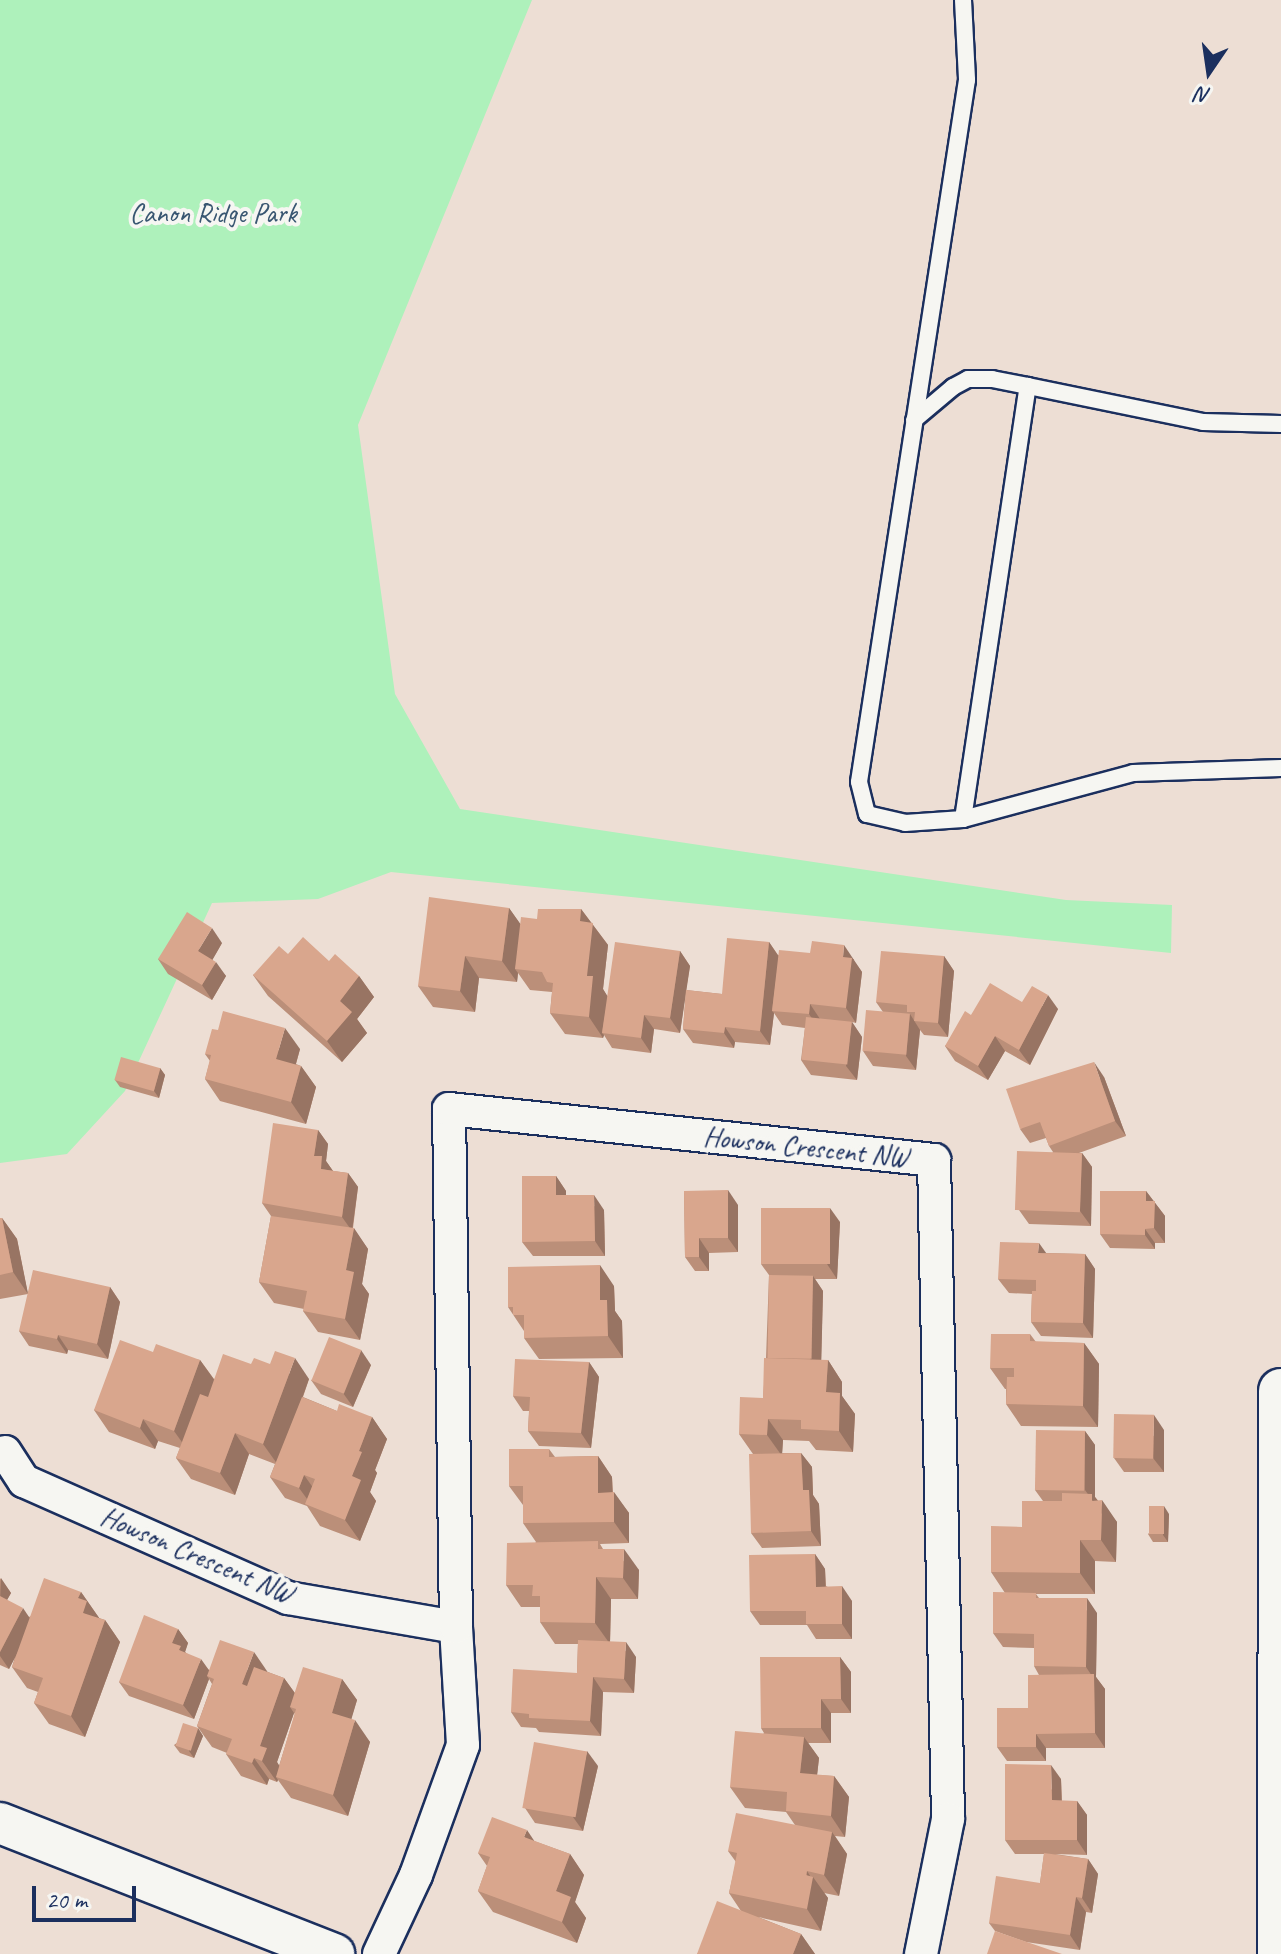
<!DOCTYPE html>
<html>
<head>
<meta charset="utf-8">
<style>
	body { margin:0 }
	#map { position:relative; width:1281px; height:1954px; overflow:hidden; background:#edded4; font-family:Caveat,sans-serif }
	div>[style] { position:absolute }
	.green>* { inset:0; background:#aef1bb }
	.roads { filter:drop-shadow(2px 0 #1b2f5e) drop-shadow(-2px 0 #1b2f5e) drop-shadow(0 2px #1b2f5e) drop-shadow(0 -2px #1b2f5e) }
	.service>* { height:16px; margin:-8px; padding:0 8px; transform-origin:8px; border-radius:8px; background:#f6f6f2 }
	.minor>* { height:32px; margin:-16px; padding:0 16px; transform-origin:16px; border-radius:16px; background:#f6f6f2 }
	.tertiary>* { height:40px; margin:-20px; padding:0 20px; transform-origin:20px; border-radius:20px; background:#f6f6f2 }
	.secondary>* { height:44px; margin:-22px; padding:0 22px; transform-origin:22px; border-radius:22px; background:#f6f6f2 }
	.wall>* { inset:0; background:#bb8f79 }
	.shaded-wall>* { inset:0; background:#987463 }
	.building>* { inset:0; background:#d9a68d; transform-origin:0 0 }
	span { translate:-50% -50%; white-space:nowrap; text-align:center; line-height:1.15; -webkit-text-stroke:8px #f6f6f2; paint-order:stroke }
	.park-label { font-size:28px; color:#385671 }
	.street-label { font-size:28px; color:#1b2f5e }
	.north { position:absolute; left:1169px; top:32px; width:80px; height:80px; -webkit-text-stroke:6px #f6f6f2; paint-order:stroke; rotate:193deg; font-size:22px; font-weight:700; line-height:32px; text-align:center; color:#1b2f5e }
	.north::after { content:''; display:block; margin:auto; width:28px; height:36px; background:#1b2f5e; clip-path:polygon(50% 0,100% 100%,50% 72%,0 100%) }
	.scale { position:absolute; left:32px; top:1886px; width:104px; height:36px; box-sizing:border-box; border:4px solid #1b2f5e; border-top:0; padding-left:10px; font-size:24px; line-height:28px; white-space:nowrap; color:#1b2f5e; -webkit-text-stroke:6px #f6f6f2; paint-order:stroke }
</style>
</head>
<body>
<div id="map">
	<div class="green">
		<div style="clip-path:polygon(0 0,532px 0,358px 425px,395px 694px,460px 809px,1066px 900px,1172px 905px,1171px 953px,391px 872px,318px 899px,212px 903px,125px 1091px,67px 1154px,0 1163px)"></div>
	</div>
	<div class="roads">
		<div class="service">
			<div style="left:963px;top:0;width:80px;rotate:87.1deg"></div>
			<div style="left:967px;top:80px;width:710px;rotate:98.75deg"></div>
			<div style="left:859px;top:782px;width:33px;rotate:76deg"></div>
			<div style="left:867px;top:814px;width:39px;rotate:13deg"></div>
			<div style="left:905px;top:823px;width:58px;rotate:-3.9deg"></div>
			<div style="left:963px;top:819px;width:176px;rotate:-15.1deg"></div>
			<div style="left:1133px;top:773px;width:148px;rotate:-1.9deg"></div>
			<div style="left:914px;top:420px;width:51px;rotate:-40.2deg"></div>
			<div style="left:953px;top:387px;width:17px;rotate:-28deg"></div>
			<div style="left:968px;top:379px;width:24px"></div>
			<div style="left:992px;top:379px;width:37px;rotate:11deg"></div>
			<div style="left:963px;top:819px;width:438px;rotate:-81.5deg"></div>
			<div style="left:1028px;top:386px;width:179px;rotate:11.6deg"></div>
			<div style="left:1203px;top:422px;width:78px;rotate:1.5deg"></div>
		</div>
		<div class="minor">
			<div style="left:5px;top:1452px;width:35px;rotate:57deg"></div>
			<div style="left:24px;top:1481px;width:289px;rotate:23.9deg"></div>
			<div style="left:288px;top:1598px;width:170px;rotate:9.8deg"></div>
			<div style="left:379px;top:1954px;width:87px;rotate:-64.9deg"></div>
			<div style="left:416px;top:1875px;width:138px;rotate:-70.1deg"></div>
			<div style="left:463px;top:1745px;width:118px;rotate:-93.4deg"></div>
			<div style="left:456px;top:1627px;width:518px;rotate:-90.77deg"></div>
			<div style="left:449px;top:1109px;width:488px;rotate:6deg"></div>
			<div style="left:934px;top:1160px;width:659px;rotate:88.78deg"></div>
			<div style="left:948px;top:1819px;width:138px;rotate:101.3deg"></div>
		</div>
		<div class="tertiary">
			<div style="left:0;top:1823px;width:359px;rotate:21.4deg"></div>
		</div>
		<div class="secondary">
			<div style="left:1280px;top:1954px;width:563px;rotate:-89.9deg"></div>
		</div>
	</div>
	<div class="wall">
		<div style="clip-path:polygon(509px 908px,520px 924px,581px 909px,608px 945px,603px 989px,607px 996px,680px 951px,690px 966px,686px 990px,722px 994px,769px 942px,778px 955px,854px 959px,854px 961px,862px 972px,856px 1023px,852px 1022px,862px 1037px,857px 1080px,811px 1075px,801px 1060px,805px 1028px,782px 1025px,774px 1013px,770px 1045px,735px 1042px,734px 1048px,693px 1043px,683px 1029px,686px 991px,680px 1033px,654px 1029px,651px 1053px,612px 1048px,604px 1035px,603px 1038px,565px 1034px,550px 1013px,552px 992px,530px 990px,518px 973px,517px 982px,479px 978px,475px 1012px,433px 1007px,418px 986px)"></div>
		<div style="clip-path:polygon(222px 943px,212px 960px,226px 976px,212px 1000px,168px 974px,158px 959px)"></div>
		<div style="clip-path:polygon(288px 954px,359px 976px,374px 997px,357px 1019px,367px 1033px,342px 1062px,268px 996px,253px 975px)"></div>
		<div style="clip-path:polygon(944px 956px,954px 971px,948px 1037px,924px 1035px,920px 1030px,916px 1070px,873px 1066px,863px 1051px,883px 1012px,876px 1002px)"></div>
		<div style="clip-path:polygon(1022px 1002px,1058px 1009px,1030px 1065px,1005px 1051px,988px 1080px,955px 1061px,945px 1046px,971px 1015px)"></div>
		<div style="clip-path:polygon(300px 1049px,296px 1064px,301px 1066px,316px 1087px,306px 1124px,220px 1101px,205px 1079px,210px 1061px,205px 1054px)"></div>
		<div style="clip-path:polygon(160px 1068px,165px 1075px,159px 1098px,120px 1087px,115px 1080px)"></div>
		<div style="clip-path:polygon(1104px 1077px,1126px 1136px,1079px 1153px,1082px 1153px,1092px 1167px,1091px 1226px,1029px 1224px,1019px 1210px,1053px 1152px,1049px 1146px,1046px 1138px,1030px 1143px,1020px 1129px)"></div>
		<div style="clip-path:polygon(318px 1130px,328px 1144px,326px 1161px,333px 1171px,348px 1173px,358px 1187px,353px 1228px,368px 1249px,362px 1284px,369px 1294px,360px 1340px,318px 1332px,303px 1311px,304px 1309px,274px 1303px,259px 1282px,271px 1216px,262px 1203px)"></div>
		<div style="clip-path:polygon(556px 1176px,566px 1191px,566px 1195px,604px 1210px,605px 1256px,533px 1256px,522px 1242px)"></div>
		<div style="clip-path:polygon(684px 1191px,738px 1205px,738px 1252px,709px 1253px,709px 1271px,695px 1271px,685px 1257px)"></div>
		<div style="clip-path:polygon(1146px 1191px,1165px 1216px,1165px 1243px,1155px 1243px,1155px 1249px,1110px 1248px,1100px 1234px)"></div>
		<div style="clip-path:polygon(0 1218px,2px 1218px,17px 1239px,28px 1294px,0 1299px)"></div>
		<div style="clip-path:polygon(840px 1222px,837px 1279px,815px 1279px,823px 1291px,821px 1360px,828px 1360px,842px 1382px,842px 1396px,855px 1414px,853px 1452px,816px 1450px,809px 1441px,783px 1440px,782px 1453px,801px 1453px,812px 1467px,813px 1495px,819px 1504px,821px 1546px,762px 1548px,751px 1533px,753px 1454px,739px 1434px,763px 1398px,766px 1358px,769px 1275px,761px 1264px)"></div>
		<div style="clip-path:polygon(1046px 1253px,1085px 1254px,1095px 1269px,1093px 1338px,1041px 1336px,1031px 1322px,1032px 1294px,1009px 1293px,998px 1279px)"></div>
		<div style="clip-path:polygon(614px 1286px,615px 1311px,622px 1321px,623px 1358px,539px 1359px,524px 1338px,524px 1331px,508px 1307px)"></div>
		<div style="clip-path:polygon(110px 1287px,120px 1302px,108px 1359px,68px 1350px,67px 1354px,29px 1346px,19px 1331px)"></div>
		<div style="clip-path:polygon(1030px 1334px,1036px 1342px,1084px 1343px,1099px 1364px,1098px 1427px,1021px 1426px,1006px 1404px,1006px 1389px,1005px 1389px,990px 1368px)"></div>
		<div style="clip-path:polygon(153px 1352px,200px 1360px,214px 1379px,251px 1364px,309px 1379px,303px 1397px,337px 1411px,372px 1417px,387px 1439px,375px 1470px,377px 1473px,370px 1492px,376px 1501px,360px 1541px,320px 1526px,307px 1506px,285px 1498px,270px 1477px,275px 1464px,249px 1454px,235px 1495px,191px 1479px,176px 1458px,180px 1448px,158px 1441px,155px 1449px,109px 1432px,94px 1410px)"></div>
		<div style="clip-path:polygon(589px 1362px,599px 1377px,591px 1448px,539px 1446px,528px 1431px,529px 1411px,523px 1411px,513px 1396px)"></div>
		<div style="clip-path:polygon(371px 1365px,353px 1407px,321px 1394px,311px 1380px)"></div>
		<div style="clip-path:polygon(1164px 1430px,1164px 1472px,1124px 1472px,1114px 1458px)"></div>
		<div style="clip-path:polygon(1085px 1431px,1095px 1445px,1095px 1497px,1117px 1522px,1116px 1562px,1095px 1561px,1095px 1594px,1036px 1594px,1039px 1598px,1097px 1613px,1096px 1677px,1105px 1689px,1105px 1748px,1046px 1748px,1046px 1761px,1007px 1761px,997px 1747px,1028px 1708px,1039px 1675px,1034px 1666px,1034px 1648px,1003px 1647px,993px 1633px,1005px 1593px,991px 1572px,1022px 1527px,1043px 1501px,1035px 1490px)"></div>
		<div style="clip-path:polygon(549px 1449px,555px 1457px,598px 1456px,612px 1477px,613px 1492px,629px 1513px,629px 1543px,600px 1544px,603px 1549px,639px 1570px,638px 1599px,611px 1599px,610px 1642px,636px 1657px,634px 1693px,603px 1692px,601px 1736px,539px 1732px,536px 1728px,521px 1727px,511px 1712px,577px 1673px,578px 1644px,555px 1644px,540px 1622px,540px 1607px,521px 1607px,506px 1585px,536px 1542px,523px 1523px,523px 1505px,509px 1486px)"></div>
		<div style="clip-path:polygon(1169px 1514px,1168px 1542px,1153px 1542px,1148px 1534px)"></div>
		<div style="clip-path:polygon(815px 1554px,825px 1569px,826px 1586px,852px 1601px,852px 1639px,816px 1639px,807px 1625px,760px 1625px,750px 1611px)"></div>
		<div style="clip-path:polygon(0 1578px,11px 1593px,7px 1600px,29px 1617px,81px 1592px,99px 1618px,105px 1620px,120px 1642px,85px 1737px,49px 1724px,34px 1703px,38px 1692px,27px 1688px,12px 1667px,15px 1657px,9px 1669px,0 1665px)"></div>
		<div style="clip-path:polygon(evenodd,178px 1629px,188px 1643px,185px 1652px,209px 1670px,268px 1672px,284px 1678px,295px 1693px,342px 1679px,357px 1700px,351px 1719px,370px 1742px,348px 1816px,291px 1798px,278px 1780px,277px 1782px,269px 1779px,267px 1785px,241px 1776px,226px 1754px,227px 1753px,212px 1747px,197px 1726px,212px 1684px,209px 1679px,194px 1719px,129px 1696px,119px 1682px,178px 1629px,294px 1713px,295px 1714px,279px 1766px,277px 1762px,294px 1713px)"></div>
		<div style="clip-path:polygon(840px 1657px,851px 1672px,851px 1713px,831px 1713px,831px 1743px,808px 1743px,819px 1758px,817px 1775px,834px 1776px,849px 1797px,845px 1837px,835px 1836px,847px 1854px,839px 1896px,824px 1893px,828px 1898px,821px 1931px,758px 1917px,801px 1934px,815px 1954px,697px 1954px,741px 1911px,729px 1893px,736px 1862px,728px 1851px,795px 1825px,786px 1812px,745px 1808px,730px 1787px,764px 1733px,761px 1728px)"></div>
		<div style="clip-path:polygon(198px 1728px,203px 1736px,194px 1758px,180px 1753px,174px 1745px)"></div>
		<div style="clip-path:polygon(598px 1766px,583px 1831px,535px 1823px,525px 1808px)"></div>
		<div style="clip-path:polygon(1061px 1779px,1062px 1801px,1077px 1801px,1087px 1815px,1087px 1855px,1055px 1854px,1088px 1859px,1098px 1874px,1092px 1913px,1086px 1912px,1080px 1950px,1026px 1942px,995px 1931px,989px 1923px,1040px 1883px,1044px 1854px,1015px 1854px,1005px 1840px)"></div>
		<div style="clip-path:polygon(534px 1841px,570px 1854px,584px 1875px,575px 1902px,586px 1918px,577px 1943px,493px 1912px,478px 1891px,487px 1866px,478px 1853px)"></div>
	</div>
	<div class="shaded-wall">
		<div style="clip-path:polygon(509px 908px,524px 929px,515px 969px,518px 973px,517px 982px,502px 961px)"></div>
		<div style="clip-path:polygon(581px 909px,608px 945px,603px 989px,608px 997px,602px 1033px,604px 1035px,603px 1038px,589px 1017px,587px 976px,580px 921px)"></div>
		<div style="clip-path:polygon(212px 928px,222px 943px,209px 966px,198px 951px)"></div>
		<div style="clip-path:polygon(769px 942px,779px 957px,772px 1011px,774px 1013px,770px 1045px,760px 1031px)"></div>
		<div style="clip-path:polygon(844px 945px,862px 972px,856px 1023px,846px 1008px,843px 957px)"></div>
		<div style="clip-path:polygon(680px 951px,690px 966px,680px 1033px,670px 1018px)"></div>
		<div style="clip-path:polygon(465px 956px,479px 978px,475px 1012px,460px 991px)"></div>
		<div style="clip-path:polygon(944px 956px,954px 971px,948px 1037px,938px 1023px)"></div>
		<div style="clip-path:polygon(216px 962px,226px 976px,212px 1000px,202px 985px)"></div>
		<div style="clip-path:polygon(359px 976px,374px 997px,357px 1019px,367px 1033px,342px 1062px,327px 1041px,340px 1001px)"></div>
		<div style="clip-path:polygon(1048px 995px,1058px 1009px,1030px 1065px,1019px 1050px)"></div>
		<div style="clip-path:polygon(810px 1004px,820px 1019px,819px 1029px,809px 1014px)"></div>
		<div style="clip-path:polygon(910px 1014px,920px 1030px,916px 1070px,906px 1056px)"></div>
		<div style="clip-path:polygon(644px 1015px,654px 1029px,651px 1053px,641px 1038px)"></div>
		<div style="clip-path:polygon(852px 1022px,862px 1037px,857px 1080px,846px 1066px)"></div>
		<div style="clip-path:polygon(725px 1027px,735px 1042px,734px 1048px,724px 1033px)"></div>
		<div style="clip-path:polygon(285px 1028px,300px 1049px,291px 1081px,276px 1059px)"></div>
		<div style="clip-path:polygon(995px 1036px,1005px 1051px,988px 1080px,978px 1066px)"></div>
		<div style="clip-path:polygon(1094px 1062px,1104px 1077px,1126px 1136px,1115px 1121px)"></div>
		<div style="clip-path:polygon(301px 1066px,316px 1087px,306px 1124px,291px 1102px)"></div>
		<div style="clip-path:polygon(160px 1068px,165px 1075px,159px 1098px,154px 1091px)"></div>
		<div style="clip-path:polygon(318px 1130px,328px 1144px,326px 1161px,333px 1171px,321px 1169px,314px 1156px)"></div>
		<div style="clip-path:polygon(1082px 1153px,1092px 1167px,1091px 1226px,1080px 1211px)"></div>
		<div style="clip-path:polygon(348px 1173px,358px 1187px,352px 1231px,342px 1217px)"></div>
		<div style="clip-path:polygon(556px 1176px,566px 1191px,566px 1210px,556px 1195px)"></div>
		<div style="clip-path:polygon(728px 1190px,738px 1205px,738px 1252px,728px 1238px)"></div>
		<div style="clip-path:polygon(1146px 1191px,1165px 1216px,1165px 1243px,1154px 1228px,1146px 1201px)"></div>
		<div style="clip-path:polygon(594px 1195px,604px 1210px,605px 1256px,595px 1241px)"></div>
		<div style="clip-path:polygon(830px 1208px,840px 1222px,837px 1279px,827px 1264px)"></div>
		<div style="clip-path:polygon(2px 1218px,17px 1239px,28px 1294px,13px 1272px)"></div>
		<div style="clip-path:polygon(354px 1228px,368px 1249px,362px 1284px,369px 1294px,360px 1340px,345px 1319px,346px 1270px)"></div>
		<div style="clip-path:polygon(1145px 1229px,1155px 1243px,1155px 1249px,1145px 1235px)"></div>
		<div style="clip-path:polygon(699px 1238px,709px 1253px,709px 1271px,699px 1257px)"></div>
		<div style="clip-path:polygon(1039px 1243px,1049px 1257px,1038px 1253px)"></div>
		<div style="clip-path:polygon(1085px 1254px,1095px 1269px,1093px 1338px,1083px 1323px)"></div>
		<div style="clip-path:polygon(600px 1265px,614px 1286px,615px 1311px,622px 1321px,623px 1358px,608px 1336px,600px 1300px)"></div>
		<div style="clip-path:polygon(813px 1276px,823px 1291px,821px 1373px,810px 1359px)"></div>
		<div style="clip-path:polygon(110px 1287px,120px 1302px,108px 1359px,97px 1344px)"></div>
		<div style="clip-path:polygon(58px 1335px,68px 1350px,67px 1354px,57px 1339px)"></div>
		<div style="clip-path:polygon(1084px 1343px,1099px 1364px,1098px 1427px,1083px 1406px)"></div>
		<div style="clip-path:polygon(361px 1350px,371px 1365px,353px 1407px,343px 1393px)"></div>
		<div style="clip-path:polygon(295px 1358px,309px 1379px,278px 1465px,263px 1444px)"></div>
		<div style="clip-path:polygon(200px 1360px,215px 1381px,189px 1452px,174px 1431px)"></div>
		<div style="clip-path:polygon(828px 1360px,842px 1382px,842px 1396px,855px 1414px,853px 1452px,839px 1431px,826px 1392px)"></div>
		<div style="clip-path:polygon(589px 1362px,599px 1377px,591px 1448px,581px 1433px)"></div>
		<div style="clip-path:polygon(1154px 1415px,1164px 1430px,1164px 1472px,1153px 1458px)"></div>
		<div style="clip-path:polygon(372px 1417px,387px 1439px,375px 1470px,377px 1473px,370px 1492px,376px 1501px,360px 1541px,345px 1520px,352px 1476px,359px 1451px)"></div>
		<div style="clip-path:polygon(143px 1419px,158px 1441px,155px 1449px,140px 1428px)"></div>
		<div style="clip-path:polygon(768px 1419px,783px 1440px,782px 1456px,767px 1435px)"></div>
		<div style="clip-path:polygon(1085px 1431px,1095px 1445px,1095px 1497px,1102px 1507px,1102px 1500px,1117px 1522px,1116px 1562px,1101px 1540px,1102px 1514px,1085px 1490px)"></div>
		<div style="clip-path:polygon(235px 1433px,249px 1454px,235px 1495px,220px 1473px)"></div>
		<div style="clip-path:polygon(801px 1453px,812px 1467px,813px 1495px,819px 1504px,821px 1546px,811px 1531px,803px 1490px)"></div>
		<div style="clip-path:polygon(598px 1456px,612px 1477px,613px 1514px,598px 1493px)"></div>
		<div style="clip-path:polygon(304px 1475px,319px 1496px,313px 1507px,299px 1488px)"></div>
		<div style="clip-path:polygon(614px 1492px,629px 1513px,629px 1543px,614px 1522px)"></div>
		<div style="clip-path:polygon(1164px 1506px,1169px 1514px,1168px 1542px,1163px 1535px)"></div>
		<div style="clip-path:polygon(1080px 1540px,1095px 1561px,1095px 1594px,1080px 1573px)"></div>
		<div style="clip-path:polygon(624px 1549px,639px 1570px,638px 1599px,623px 1578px)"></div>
		<div style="clip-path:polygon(815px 1554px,825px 1569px,826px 1601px,816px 1587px)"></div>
		<div style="clip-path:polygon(596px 1577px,611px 1599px,610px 1644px,595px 1623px)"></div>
		<div style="clip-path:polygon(1px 1578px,11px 1593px,3px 1607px,0 1602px)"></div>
		<div style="clip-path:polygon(842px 1586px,852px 1601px,852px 1639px,842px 1624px)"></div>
		<div style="clip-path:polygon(81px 1592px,102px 1622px,83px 1613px,78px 1598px)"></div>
		<div style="clip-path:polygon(1087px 1598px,1097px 1613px,1096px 1677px,1105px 1689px,1105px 1748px,1095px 1733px,1094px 1679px,1086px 1667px)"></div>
		<div style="clip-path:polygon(23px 1608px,33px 1623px,9px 1669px,0 1656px,0 1652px)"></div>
		<div style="clip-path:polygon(105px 1620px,120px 1642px,85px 1737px,71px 1716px)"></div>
		<div style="clip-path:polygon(178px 1629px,188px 1643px,185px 1652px,191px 1661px,172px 1643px)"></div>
		<div style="clip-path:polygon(626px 1642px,636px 1657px,634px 1693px,624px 1679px)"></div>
		<div style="clip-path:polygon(254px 1652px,269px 1674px,257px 1705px,242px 1684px)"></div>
		<div style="clip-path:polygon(840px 1657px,851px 1672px,851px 1713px,841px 1699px)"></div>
		<div style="clip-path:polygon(201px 1659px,211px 1673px,207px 1676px,209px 1679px,194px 1719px,183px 1705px)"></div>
		<div style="clip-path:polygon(593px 1677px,603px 1692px,601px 1736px,590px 1721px)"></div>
		<div style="clip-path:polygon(284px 1678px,299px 1699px,290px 1707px,294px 1713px,277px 1762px,282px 1770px,276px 1777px,278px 1780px,277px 1782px,262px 1761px,260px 1746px)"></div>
		<div style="clip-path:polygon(342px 1679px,357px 1700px,347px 1734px,332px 1713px)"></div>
		<div style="clip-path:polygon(821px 1699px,831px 1713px,831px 1743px,821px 1728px)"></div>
		<div style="clip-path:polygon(355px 1720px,370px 1742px,348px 1816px,333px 1795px)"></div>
		<div style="clip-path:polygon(198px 1728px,203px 1736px,194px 1758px,189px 1751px)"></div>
		<div style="clip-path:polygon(1036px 1734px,1046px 1748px,1046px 1761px,1036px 1747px)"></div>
		<div style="clip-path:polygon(804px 1737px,819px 1758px,815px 1794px,800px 1773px)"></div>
		<div style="clip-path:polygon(587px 1751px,598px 1766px,583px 1831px,573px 1817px)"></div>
		<div style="clip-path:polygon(254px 1758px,269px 1779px,267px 1785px,252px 1763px)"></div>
		<div style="clip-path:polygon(1051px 1765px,1061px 1779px,1062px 1815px,1052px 1800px)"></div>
		<div style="clip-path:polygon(834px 1776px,849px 1797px,845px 1837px,831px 1816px)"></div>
		<div style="clip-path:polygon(1077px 1801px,1087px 1815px,1087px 1855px,1077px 1840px)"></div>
		<div style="clip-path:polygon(527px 1830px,541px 1851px,524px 1837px)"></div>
		<div style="clip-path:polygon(832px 1832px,847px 1854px,839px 1896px,824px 1875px)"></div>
		<div style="clip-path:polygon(570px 1854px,584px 1875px,575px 1902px,586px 1918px,577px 1943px,562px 1922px,556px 1891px)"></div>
		<div style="clip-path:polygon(1088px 1859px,1098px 1874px,1092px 1913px,1082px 1898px)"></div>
		<div style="clip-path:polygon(807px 1871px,812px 1879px,813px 1877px,828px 1898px,821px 1931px,807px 1909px)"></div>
		<div style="clip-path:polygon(1076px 1897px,1086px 1912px,1080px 1950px,1070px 1935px)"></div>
		<div style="clip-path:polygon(801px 1934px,815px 1954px,793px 1954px)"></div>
	</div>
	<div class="building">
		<div style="clip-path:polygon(429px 897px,509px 908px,502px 961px,465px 956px,460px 991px,418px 986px)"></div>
		<div style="clip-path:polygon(538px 909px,581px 909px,580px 921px,593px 923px,587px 976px,593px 976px,589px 1017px,550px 1013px,553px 983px,547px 982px,542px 972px,515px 969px,521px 917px,537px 919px)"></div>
		<div style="clip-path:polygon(187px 912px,212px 928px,198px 951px,216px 962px,202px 985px,158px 959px)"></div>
		<div style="clip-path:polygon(303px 937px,329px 961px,335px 954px,359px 976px,340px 1001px,352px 1012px,327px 1041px,253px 975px,279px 946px,288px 954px)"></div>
		<div style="clip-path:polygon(727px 938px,769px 942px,760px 1031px,725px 1027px,724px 1033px,683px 1029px,686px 990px,722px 994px)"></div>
		<div style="clip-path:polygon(812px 941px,844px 945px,843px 957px,852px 958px,846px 1008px,810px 1004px,809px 1014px,772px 1011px,779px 950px,810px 953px)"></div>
		<div style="clip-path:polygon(615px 942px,680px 951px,670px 1018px,644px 1015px,641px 1038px,602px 1033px)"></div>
		<div style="clip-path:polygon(881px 951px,944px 956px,938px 1023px,914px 1021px,915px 1012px,907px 1012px,907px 1005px,876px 1002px)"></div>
		<div style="clip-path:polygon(990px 983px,1022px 1002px,1032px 986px,1048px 995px,1019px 1050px,995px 1036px,978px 1066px,945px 1046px,965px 1011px,971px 1015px)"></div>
		<div style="left:866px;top:1010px;width:44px;height:41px;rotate:5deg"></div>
		<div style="clip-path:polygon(223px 1011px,285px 1028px,276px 1059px,301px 1066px,291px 1102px,205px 1079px,211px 1055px,205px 1054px,212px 1029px,218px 1030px)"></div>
		<div style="left:806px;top:1017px;width:46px;height:43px;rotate:6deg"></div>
		<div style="left:121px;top:1057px;width:41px;height:24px;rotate:16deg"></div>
		<div style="clip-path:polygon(1094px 1062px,1115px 1121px,1049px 1146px,1040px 1122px,1020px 1129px,1006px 1089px)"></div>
		<div style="clip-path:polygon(273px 1123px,318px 1130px,314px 1156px,322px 1156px,321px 1169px,348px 1173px,342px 1217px,262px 1203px)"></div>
		<div style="left:1017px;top:1151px;width:65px;height:59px;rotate:2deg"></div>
		<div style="clip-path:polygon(522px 1176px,556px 1176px,556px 1195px,594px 1195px,595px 1241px,522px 1242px)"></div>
		<div style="clip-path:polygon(728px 1190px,728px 1238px,699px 1238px,699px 1257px,685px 1257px,684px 1191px)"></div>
		<div style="clip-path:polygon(1100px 1191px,1146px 1191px,1146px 1201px,1155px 1201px,1154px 1228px,1145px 1229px,1145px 1235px,1100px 1234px)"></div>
		<div style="left:761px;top:1208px;width:69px;height:56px"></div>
		<div style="clip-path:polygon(271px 1216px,354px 1228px,346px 1270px,354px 1272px,345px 1319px,303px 1311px,307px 1291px,259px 1282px)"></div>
		<div style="clip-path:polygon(0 1218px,2px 1218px,13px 1272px,0 1275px)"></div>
		<div style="clip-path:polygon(1000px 1242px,1039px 1243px,1038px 1253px,1085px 1254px,1083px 1323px,1031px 1322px,1032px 1291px,1036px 1291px,1036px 1280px,998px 1279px)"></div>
		<div style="clip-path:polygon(600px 1265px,600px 1300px,607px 1300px,608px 1336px,524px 1338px,524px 1315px,513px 1315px,513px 1307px,508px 1307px,508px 1267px)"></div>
		<div style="clip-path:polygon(33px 1270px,110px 1287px,97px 1344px,58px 1335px,57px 1339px,19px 1331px)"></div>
		<div style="left:769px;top:1275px;width:44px;height:83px;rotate:1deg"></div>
		<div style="clip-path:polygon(991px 1334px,1030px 1334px,1030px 1341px,1084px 1343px,1083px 1406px,1006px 1404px,1007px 1377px,1014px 1377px,1014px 1368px,990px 1368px)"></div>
		<div style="left:329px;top:1337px;width:35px;height:47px;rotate:22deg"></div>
		<div style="clip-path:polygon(120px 1340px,153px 1352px,156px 1344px,200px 1360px,174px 1431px,143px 1419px,140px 1428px,94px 1410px)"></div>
		<div style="clip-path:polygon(275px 1351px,295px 1358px,263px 1444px,235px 1433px,220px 1473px,176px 1458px,200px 1394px,208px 1397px,223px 1354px,251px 1364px,254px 1358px,270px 1364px)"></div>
		<div style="clip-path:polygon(764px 1358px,828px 1360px,826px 1392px,840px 1393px,839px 1431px,801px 1429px,801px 1420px,768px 1419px,767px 1435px,739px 1434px,740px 1397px,763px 1398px)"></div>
		<div style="clip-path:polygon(515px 1359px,589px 1362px,581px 1433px,528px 1431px,530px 1397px,513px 1396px)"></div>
		<div style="clip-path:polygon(302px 1397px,337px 1411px,339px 1404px,372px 1417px,359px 1451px,362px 1452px,352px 1476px,361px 1480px,345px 1520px,305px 1504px,315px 1479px,304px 1475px,299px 1488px,270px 1477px)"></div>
		<div style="left:1114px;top:1414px;width:40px;height:44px;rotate:1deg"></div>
		<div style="left:1036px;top:1430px;width:49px;height:60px;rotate:1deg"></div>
		<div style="clip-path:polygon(509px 1449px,549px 1449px,549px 1457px,598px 1456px,598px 1493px,614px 1492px,614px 1522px,523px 1523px,523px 1486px,509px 1486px)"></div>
		<div style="clip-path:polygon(801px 1453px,803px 1490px,809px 1490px,811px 1531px,751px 1533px,749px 1454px)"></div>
		<div style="clip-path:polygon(1062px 1493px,1092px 1494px,1092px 1501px,1102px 1500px,1101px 1540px,1080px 1540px,1080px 1573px,991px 1572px,991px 1526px,1022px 1527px,1022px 1501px,1062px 1501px)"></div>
		<div style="left:1149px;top:1506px;width:15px;height:28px"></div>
		<div style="clip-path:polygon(598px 1541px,598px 1549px,624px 1549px,623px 1578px,596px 1577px,595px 1623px,540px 1622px,540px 1596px,532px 1596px,533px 1585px,506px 1585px,507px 1543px)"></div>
		<div style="clip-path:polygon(815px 1554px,816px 1587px,842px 1586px,842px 1624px,806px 1624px,806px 1611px,750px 1611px,749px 1555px)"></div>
		<div style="clip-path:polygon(44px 1578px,81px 1592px,78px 1598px,87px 1601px,83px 1613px,105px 1620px,71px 1716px,34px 1703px,43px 1678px,12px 1667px)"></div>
		<div style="clip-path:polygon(993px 1592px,1036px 1593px,1036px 1598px,1087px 1598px,1086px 1667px,1034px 1666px,1034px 1634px,993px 1633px)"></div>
		<div style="clip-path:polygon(0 1596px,23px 1608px,0 1652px)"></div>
		<div style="clip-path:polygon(144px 1615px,178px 1629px,172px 1643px,181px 1646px,179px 1650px,201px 1659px,183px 1705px,119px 1682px)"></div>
		<div style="clip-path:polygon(220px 1640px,254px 1652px,242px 1684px,247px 1686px,254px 1667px,284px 1678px,260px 1746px,267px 1748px,262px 1761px,254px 1758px,252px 1763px,226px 1754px,232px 1739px,197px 1726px,214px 1679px,207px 1676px)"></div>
		<div style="clip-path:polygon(578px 1640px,626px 1642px,624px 1679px,593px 1677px,590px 1721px,529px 1718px,529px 1714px,511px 1712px,513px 1669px,577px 1673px)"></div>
		<div style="clip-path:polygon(760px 1657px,840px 1657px,841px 1699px,821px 1699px,821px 1728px,761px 1728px)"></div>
		<div style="clip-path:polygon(303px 1667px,342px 1679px,332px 1713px,355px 1720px,333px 1795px,276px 1777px,296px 1709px,290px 1707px)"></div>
		<div style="clip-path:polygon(1094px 1674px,1095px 1733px,1036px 1734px,1036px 1747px,997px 1747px,997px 1708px,1028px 1708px,1028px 1675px)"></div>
		<div style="left:183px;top:1723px;width:16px;height:24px;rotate:18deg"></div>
		<div style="clip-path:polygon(735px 1731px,804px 1737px,800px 1773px,834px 1776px,831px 1816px,786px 1811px,787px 1792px,730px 1787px)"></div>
		<div style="left:534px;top:1742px;width:54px;height:67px;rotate:10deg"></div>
		<div style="clip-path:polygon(1005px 1764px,1051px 1765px,1052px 1800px,1077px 1801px,1077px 1840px,1005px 1840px)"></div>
		<div style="clip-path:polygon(736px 1813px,832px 1832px,824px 1875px,807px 1871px,806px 1875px,813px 1877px,807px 1909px,729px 1893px,737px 1853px,728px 1851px)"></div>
		<div style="clip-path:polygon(492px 1817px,527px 1830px,524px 1837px,570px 1854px,556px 1891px,571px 1897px,562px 1922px,478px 1891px,490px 1857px,478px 1853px)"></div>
		<div style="clip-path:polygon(1044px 1853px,1088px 1859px,1082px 1898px,1076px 1897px,1070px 1935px,989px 1923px,996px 1876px,1040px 1883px)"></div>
		<div style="clip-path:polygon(717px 1901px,801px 1934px,793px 1954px,697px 1954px)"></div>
		<div style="clip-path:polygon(995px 1931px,1062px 1954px,987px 1954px)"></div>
	</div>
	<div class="park-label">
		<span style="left:213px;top:213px">Canon Ridge Park</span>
	</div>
	<div class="street-label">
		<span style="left:806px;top:1147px;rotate:6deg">Howson Crescent NW</span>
		<span style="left:197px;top:1555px;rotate:23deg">Howson Crescent NW</span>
	</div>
	<div class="north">N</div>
	<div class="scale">20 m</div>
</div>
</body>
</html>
